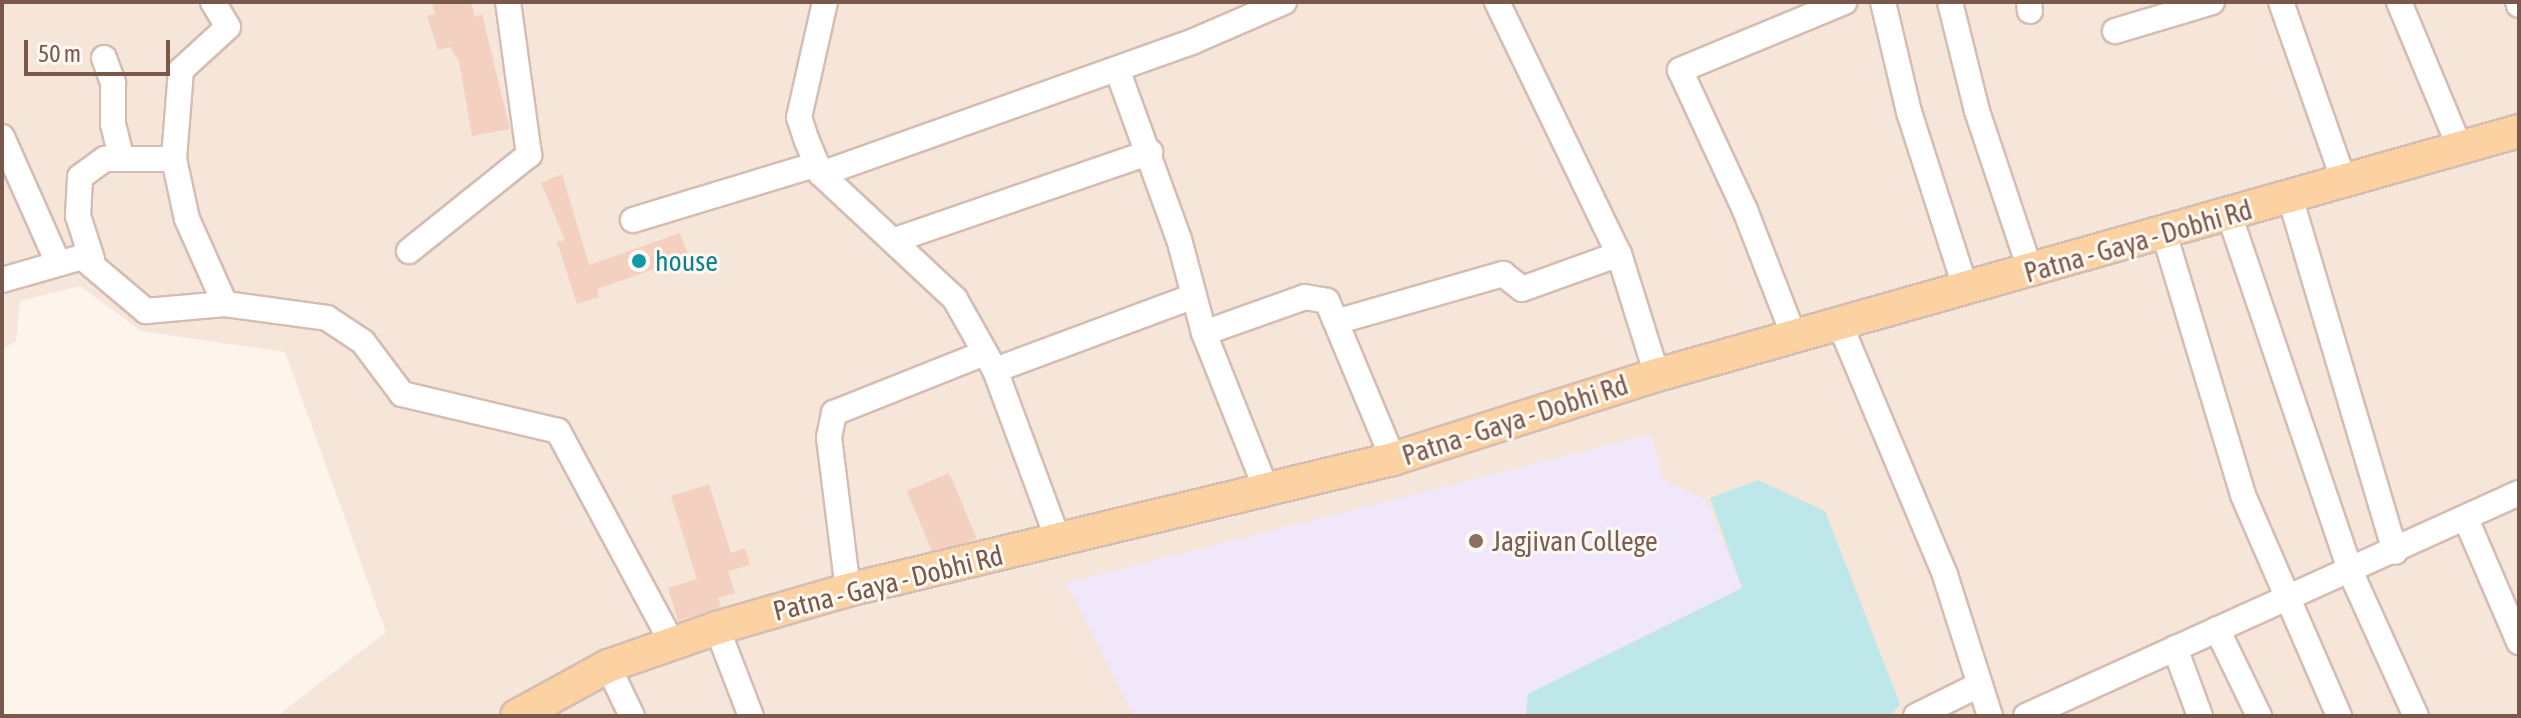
<!DOCTYPE html>
<html>
<head>
<meta charset="utf-8">
<style>
	body { margin:0 }
	#map { position:relative; width:2521px; height:718px; overflow:hidden; background:#fdf4eb; font-family:"Asap Condensed",sans-serif }
	div>[style] { position:absolute }
	.residential>* { inset:0; background:#f6e6d9 }
	.education>* { inset:0; background:#f1e7fa }
	.water>* { inset:0; background:#bee7e9 }
	.building>* { inset:0; background:#f4d0c1; transform-origin:0 0 }
	.roads { filter:drop-shadow(2px 0 #d4bdb2) drop-shadow(-2px 0 #d4bdb2) drop-shadow(0 2px #d4bdb2) drop-shadow(0 -2px #d4bdb2) }
	.minor>* { height:24px; margin:-12px; padding:0 12px; transform-origin:12px; border-radius:12px; background:#fff }
	.major>* { height:32px; margin:-16px; padding:0 16px; transform-origin:16px; border-radius:16px; background:#fdd2a2 }
	.dots>* { width:22px; height:22px; translate:-50% -50%; box-sizing:border-box; border:4px solid #fff9f3; border-radius:50% }
	span { translate:-50% -50%; white-space:nowrap; text-align:center; line-height:1.15; -webkit-text-stroke:6px #fff9f3; paint-order:stroke }
	.street-label { font-size:28px; color:#7b584c }
	.culture-label { font-size:28px; color:#0d838f }
	.left { translate:0 -50%; text-align:left }
	.education-label { font-size:28px; color:#785e54 }
	.frame { position:absolute; inset:0; border:4px solid #7b584c; pointer-events:none }
	.scale { position:absolute; left:24px; top:40px; width:146px; height:36px; box-sizing:border-box; border:4px solid #7b584c; border-top:0; padding-left:10px; font-size:24px; line-height:28px; white-space:nowrap; color:#7b584c; -webkit-text-stroke:6px #fff9f3; paint-order:stroke }
</style>
</head>
<body>
<div id="map">
	<div class="residential">
		<div style="clip-path:polygon(2px 2px,2519px 2px,2519px 716px,277px 716px,386px 632px,285px 352px,141px 331px,80px 286px,20px 301px,16px 341px,2px 349px)"></div>
	</div>
	<div class="education">
		<div style="clip-path:polygon(1651px 434px,1663px 479px,1706px 500px,1742px 588px,1528px 694px,1526px 716px,1134px 716px,1066px 583px)"></div>
	</div>
	<div class="water">
		<div style="clip-path:polygon(1758px 480px,1825px 511px,1900px 704px,1890px 716px,1526px 716px,1528px 694px,1742px 588px,1710px 498px)"></div>
	</div>
	<div class="building">
		<div style="clip-path:polygon(432px 2px,471px 2px,475px 17px,482px 14px,510px 129px,472px 136px,459px 61px,450px 47px,438px 50px,427px 16px,435px 14px)"></div>
		<div style="clip-path:polygon(562px 174px,589px 265px,680px 233px,689px 257px,597px 289px,599px 297px,577px 304px,557px 242px,565px 240px,541px 183px)"></div>
		<div style="left:949px;top:473px;width:71px;height:46px;rotate:67deg"></div>
		<div style="clip-path:polygon(709px 484px,731px 553px,745px 548px,750px 565px,728px 571px,735px 593px,718px 598px,721px 607px,678px 621px,668px 588px,697px 579px,671px 496px)"></div>
	</div>
	<div class="roads">
		<div class="minor">
			<div style="left:213px;top:2px;width:29px;rotate:59deg"></div>
			<div style="left:228px;top:27px;width:64px;rotate:137.5deg"></div>
			<div style="left:181px;top:70px;width:89px;rotate:94.5deg"></div>
			<div style="left:174px;top:159px;width:61px;rotate:77.8deg"></div>
			<div style="left:187px;top:219px;width:93px;rotate:65.9deg"></div>
			<div style="left:825px;top:2px;width:118px;rotate:102.7deg"></div>
			<div style="left:799px;top:117px;width:25px;rotate:72deg"></div>
			<div style="left:807px;top:141px;width:36px;rotate:67deg"></div>
			<div style="left:821px;top:174px;width:183px;rotate:43deg"></div>
			<div style="left:955px;top:299px;width:81px;rotate:60.6deg"></div>
			<div style="left:995px;top:370px;width:184px;rotate:69.6deg"></div>
			<div style="left:1497px;top:2px;width:280px;rotate:64.2deg"></div>
			<div style="left:1619px;top:254px;width:127px;rotate:72.6deg"></div>
			<div style="left:1883px;top:2px;width:113px;rotate:76.7deg"></div>
			<div style="left:1909px;top:112px;width:187px;rotate:72.2deg"></div>
			<div style="left:1950px;top:2px;width:112px;rotate:76.1deg"></div>
			<div style="left:1977px;top:111px;width:170px;rotate:71.5deg"></div>
			<div style="left:2029px;top:2px;width:9px;rotate:84deg"></div>
			<div style="left:2281px;top:2px;width:190px;rotate:70.6deg"></div>
			<div style="left:2399px;top:2px;width:158px;rotate:67.3deg"></div>
			<div style="left:2518px;top:2px;width:3px;rotate:72deg"></div>
			<div style="left:2115px;top:31px;width:101px;rotate:-16.6deg"></div>
			<div style="left:104px;top:58px;width:27px;rotate:70deg"></div>
			<div style="left:113px;top:83px;width:41px;rotate:90deg"></div>
			<div style="left:113px;top:124px;width:34px;rotate:76deg"></div>
			<div style="left:1117px;top:69px;width:181px;rotate:70deg"></div>
			<div style="left:1179px;top:239px;width:97px;rotate:75.1deg"></div>
			<div style="left:1204px;top:333px;width:170px;rotate:68.3deg"></div>
			<div style="left:2px;top:137px;width:138px;rotate:66deg"></div>
			<div style="left:821px;top:174px;width:396px;rotate:-19.6deg"></div>
			<div style="left:1194px;top:41px;width:98px;rotate:-23.4deg"></div>
			<div style="left:2290px;top:197px;width:370px;rotate:73.5deg"></div>
			<div style="left:2229px;top:214px;width:379px;rotate:71.2deg"></div>
			<div style="left:2351px;top:573px;width:157px;rotate:65.6deg"></div>
			<div style="left:633px;top:220px;width:192px;rotate:-16.9deg"></div>
			<div style="left:2164px;top:233px;width:274px;rotate:73.2deg"></div>
			<div style="left:2243px;top:495px;width:241px;rotate:66.5deg"></div>
			<div style="left:895px;top:240px;width:270px;rotate:-19deg"></div>
			<div style="left:409px;top:251px;width:154px;rotate:-38.7deg"></div>
			<div style="left:529px;top:155px;width:154px;rotate:-97.8deg"></div>
			<div style="left:92px;top:259px;width:45px;rotate:-108deg"></div>
			<div style="left:78px;top:216px;width:39px;rotate:-87deg"></div>
			<div style="left:80px;top:177px;width:31px;rotate:-36deg"></div>
			<div style="left:105px;top:159px;width:69px"></div>
			<div style="left:2px;top:280px;width:83px;rotate:-16deg"></div>
			<div style="left:82px;top:257px;width:84px;rotate:40.2deg"></div>
			<div style="left:146px;top:311px;width:79px;rotate:-5.1deg"></div>
			<div style="left:225px;top:304px;width:103px;rotate:7.8deg"></div>
			<div style="left:327px;top:318px;width:43px;rotate:33.7deg"></div>
			<div style="left:363px;top:342px;width:65px;rotate:53.1deg"></div>
			<div style="left:402px;top:394px;width:160px;rotate:13.3deg"></div>
			<div style="left:558px;top:431px;width:238px;rotate:61.7deg"></div>
			<div style="left:1339px;top:321px;width:171px;rotate:-16deg"></div>
			<div style="left:1503px;top:274px;width:24px;rotate:38deg"></div>
			<div style="left:1522px;top:289px;width:103px;rotate:-19.8deg"></div>
			<div style="left:1841px;top:327px;width:269px;rotate:67.2deg"></div>
			<div style="left:1945px;top:575px;width:148px;rotate:72.3deg"></div>
			<div style="left:1204px;top:333px;width:107px;rotate:-19.6deg"></div>
			<div style="left:1305px;top:297px;width:22px;rotate:10deg"></div>
			<div style="left:1327px;top:301px;width:171px;rotate:67.3deg"></div>
			<div style="left:1795px;top:339px;width:138px;rotate:-111.2deg"></div>
			<div style="left:1745px;top:210px;width:154px;rotate:-114.9deg"></div>
			<div style="left:1680px;top:70px;width:178px;rotate:-22.5deg"></div>
			<div style="left:995px;top:370px;width:209px;rotate:-20.4deg"></div>
			<div style="left:2466px;top:519px;width:134px;rotate:66.7deg"></div>
			<div style="left:848px;top:590px;width:154px;rotate:-97.1deg"></div>
			<div style="left:829px;top:437px;width:25px;rotate:-78deg"></div>
			<div style="left:834px;top:413px;width:162px;rotate:-21.7deg"></div>
			<div style="left:717px;top:628px;width:94px;rotate:68.9deg"></div>
			<div style="left:2217px;top:629px;width:97px;rotate:64.2deg"></div>
			<div style="left:2175px;top:648px;width:72px;rotate:69.8deg"></div>
			<div style="left:608px;top:666px;width:55px;rotate:64.4deg"></div>
			<div style="left:1916px;top:716px;width:70px;rotate:-26.2deg"></div>
			<div style="left:2026px;top:716px;width:541px;rotate:-24.34deg"></div>
		</div>
		<div class="major">
			<div style="left:517px;top:716px;width:104px;rotate:-28.8deg"></div>
			<div style="left:608px;top:666px;width:115px;rotate:-19.2deg"></div>
			<div style="left:717px;top:628px;width:136px;rotate:-16.2deg"></div>
			<div style="left:848px;top:590px;width:561px;rotate:-13.52deg"></div>
			<div style="left:1393px;top:459px;width:277px;rotate:-17.7deg"></div>
			<div style="left:1657px;top:375px;width:896px;rotate:-15.8deg"></div>
		</div>
	</div>
	<div class="dots">
		<div style="left:639px;top:261px;background:#0f9aa8"></div>
		<div style="left:1476px;top:541px;background:#8d6e63"></div>
	</div>
	<div class="street-label">
		<span style="left:2138px;top:241px;rotate:-16deg">Patna - Gaya - Dobhi Rd</span>
		<span style="left:1515px;top:420px;rotate:-18deg">Patna - Gaya - Dobhi Rd</span>
		<span style="left:888px;top:583px;rotate:-14deg">Patna - Gaya - Dobhi Rd</span>
	</div>
	<div class="culture-label">
		<span class="left" style="left:655px;top:261px">house</span>
	</div>
	<div class="education-label">
		<span class="left" style="left:1492px;top:541px">Jagjivan College</span>
	</div>
	<div class="frame"></div>
	<div class="scale">50 m</div>
</div>
</body>
</html>
